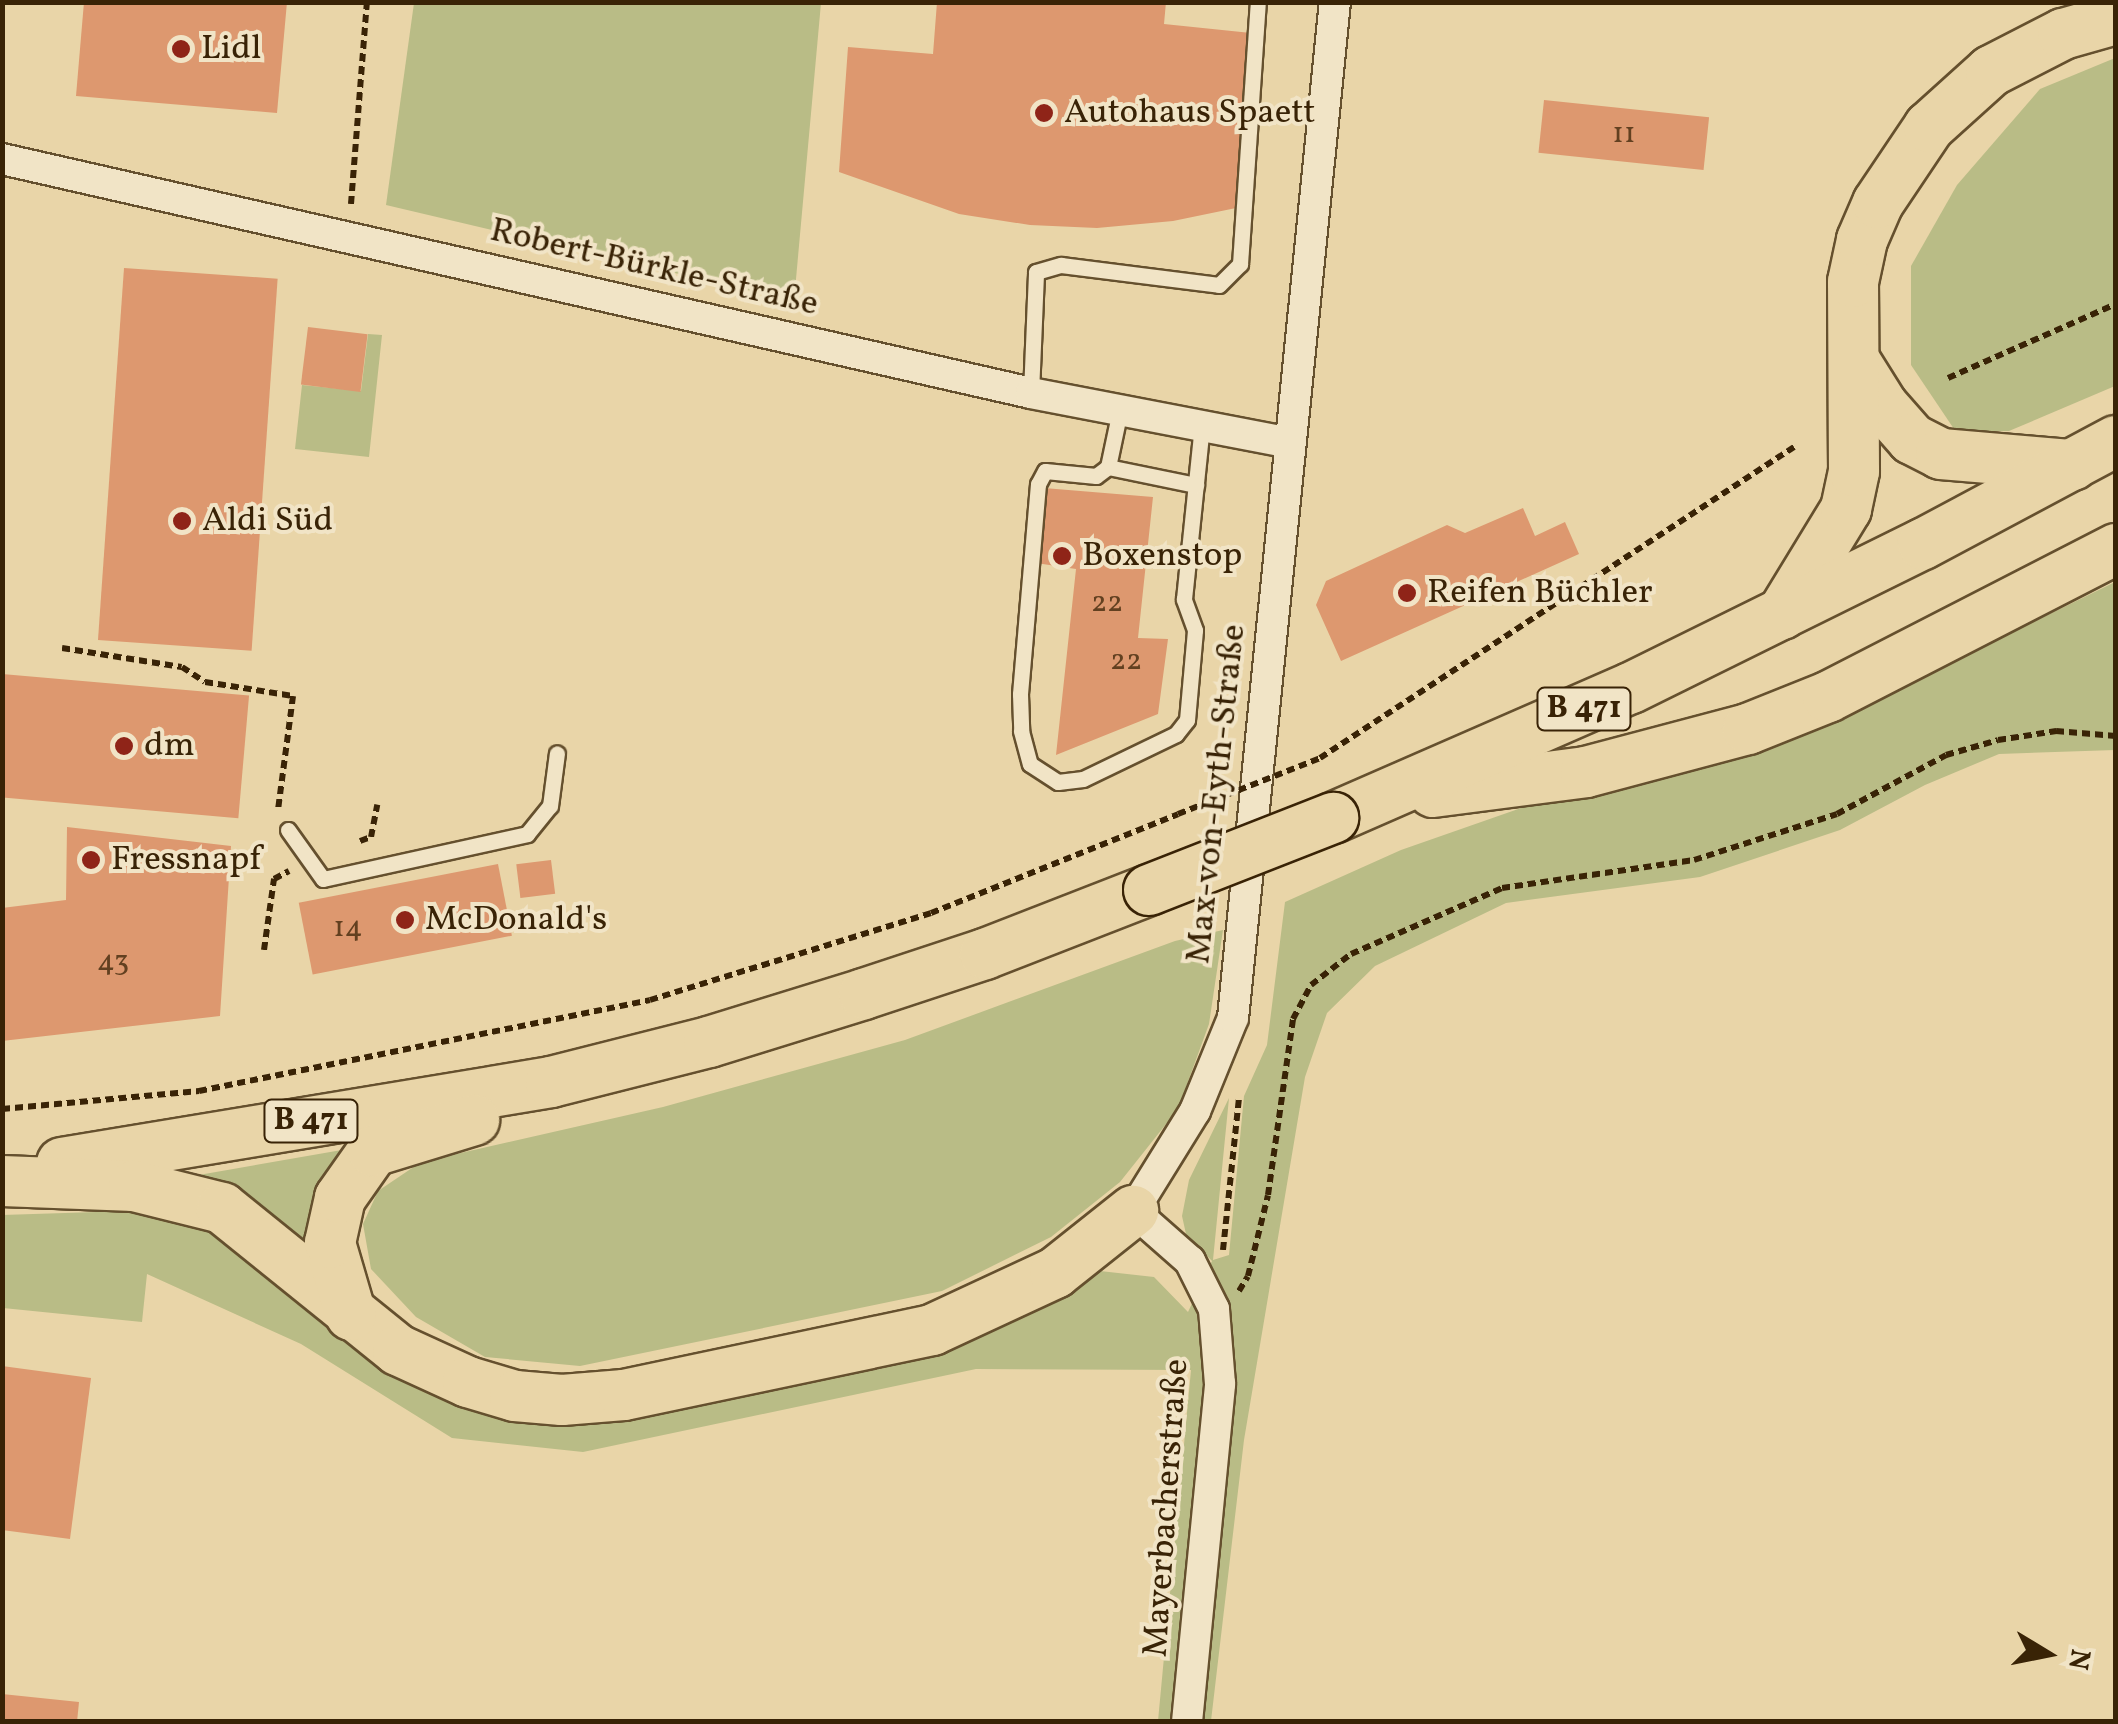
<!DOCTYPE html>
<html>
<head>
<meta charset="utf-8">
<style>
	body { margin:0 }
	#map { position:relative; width:2118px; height:1724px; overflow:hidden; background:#e9d5a8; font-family:Vollkorn,serif }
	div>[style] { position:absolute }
	.green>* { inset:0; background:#b9bc86 }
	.building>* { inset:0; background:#dd986f; transform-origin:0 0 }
	.path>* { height:6px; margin-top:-3px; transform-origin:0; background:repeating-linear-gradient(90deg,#392306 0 8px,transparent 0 13px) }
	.roads { filter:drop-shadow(2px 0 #65502e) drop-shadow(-2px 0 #65502e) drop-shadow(0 2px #65502e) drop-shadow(0 -2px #65502e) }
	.service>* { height:15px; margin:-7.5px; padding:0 7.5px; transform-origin:7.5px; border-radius:7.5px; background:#f1e4c6 }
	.minor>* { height:30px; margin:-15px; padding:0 15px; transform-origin:15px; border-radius:15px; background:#f1e4c6 }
	.trunk>* { height:50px; margin:-25px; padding:0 25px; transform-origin:25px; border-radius:25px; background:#e9d5a8 }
	.path-bridge>* { height:6px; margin-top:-3px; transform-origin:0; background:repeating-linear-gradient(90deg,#392306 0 8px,transparent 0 13px) }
	.bridges { filter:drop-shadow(2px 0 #392306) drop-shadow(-2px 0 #392306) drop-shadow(0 2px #392306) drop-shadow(0 -2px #392306) }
	.trunk-bridge>* { height:50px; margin:-25px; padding:0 25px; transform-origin:25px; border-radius:25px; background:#e9d5a8 }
	.dots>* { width:28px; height:28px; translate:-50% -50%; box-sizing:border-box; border:5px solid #f1e4c6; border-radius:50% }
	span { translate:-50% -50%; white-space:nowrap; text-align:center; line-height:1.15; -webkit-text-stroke:8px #f1e4c6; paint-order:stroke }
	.number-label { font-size:30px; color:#624020 }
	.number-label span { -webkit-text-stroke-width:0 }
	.shield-label span { padding:2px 8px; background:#f1e4c6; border:2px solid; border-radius:8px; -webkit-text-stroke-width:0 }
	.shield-label { font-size:32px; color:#392306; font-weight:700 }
	.poi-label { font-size:35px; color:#392306 }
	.left { translate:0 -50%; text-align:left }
	.street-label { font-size:35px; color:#392306 }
	.frame { position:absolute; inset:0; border:5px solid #392306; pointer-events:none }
	.north { position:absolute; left:1998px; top:1604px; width:100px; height:100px; -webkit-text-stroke:8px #f1e4c6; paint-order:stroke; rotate:100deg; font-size:28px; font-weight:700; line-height:40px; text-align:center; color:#392306 }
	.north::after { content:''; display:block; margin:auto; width:35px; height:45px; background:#392306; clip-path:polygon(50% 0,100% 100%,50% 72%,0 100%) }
</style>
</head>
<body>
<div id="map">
	<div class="green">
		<div style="clip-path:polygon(414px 3px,821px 3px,794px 301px,386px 205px)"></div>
		<div style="clip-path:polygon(2115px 58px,2115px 386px,2009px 431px,1956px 432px,1911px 365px,1911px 266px,1957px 185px,2040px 89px)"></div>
		<div style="clip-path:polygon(368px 334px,382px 335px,369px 457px,295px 449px,302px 385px,361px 391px)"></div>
		<div style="clip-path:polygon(2115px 582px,2115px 750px,1999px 754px,1925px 785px,1840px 830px,1700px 877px,1506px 903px,1375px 966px,1327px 1013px,1305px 1077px,1244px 1440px,1211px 1721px,1158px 1721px,1191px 1370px,976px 1369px,583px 1452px,452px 1438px,301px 1344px,147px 1274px,142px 1322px,3px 1308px,2px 1215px,159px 1210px,199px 1220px,244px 1245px,365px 1358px,462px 1404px,1066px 1287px,1100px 1271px,1154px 1277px,1188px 1312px,1212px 1261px,1186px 1234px,1182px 1216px,1189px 1180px,1229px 1098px,1213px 1260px,1229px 1255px,1244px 1096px,1267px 1045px,1285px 902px,1401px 850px,1524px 807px,1679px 772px,1803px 735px)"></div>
		<div style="clip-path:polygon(1223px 930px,1209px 1024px,1178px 1109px,1120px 1182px,1051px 1237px,942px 1291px,580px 1366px,485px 1357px,416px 1317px,371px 1269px,363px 1224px,378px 1191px,421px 1162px,663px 1107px,905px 1040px,1175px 941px)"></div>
		<div style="clip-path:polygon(359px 1147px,327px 1274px,193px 1176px)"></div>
	</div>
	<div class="building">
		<div style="clip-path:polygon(84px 2px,287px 2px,277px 113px,76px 96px)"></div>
		<div style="clip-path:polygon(937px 2px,1166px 2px,1164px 24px,1251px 33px,1236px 208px,1173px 221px,1097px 228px,1030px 225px,959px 214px,839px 172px,848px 47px,933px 54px)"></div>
		<div style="left:1544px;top:100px;width:166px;height:53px;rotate:6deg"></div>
		<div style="left:124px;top:268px;width:154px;height:373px;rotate:4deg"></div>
		<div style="left:308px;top:327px;width:60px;height:58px;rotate:7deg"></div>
		<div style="clip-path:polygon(1044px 488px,1153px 497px,1138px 638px,1168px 639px,1158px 714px,1056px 755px,1076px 569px,1036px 563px)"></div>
		<div style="clip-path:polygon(1523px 508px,1535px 536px,1565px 522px,1579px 554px,1341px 661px,1316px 605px,1326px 581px,1447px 525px,1465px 533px)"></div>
		<div style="left:2px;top:674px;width:248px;height:123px;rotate:5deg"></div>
		<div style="clip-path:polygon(67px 827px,231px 846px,220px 1016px,2px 1041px,2px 908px,66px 900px)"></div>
		<div style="left:551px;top:860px;width:34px;height:35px;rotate:83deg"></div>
		<div style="left:498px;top:864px;width:73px;height:203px;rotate:79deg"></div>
		<div style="clip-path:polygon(2px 1366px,91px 1378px,70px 1539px,2px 1530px)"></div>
		<div style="clip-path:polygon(2px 1694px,79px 1702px,77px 1722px,2px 1722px)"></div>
	</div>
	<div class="path">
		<div style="left:351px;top:204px;width:203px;rotate:-85.5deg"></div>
		<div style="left:1948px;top:378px;width:184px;rotate:-23.8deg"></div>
		<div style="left:62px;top:648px;width:121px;rotate:9deg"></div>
		<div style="left:182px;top:667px;width:27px;rotate:33deg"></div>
		<div style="left:205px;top:682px;width:89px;rotate:9deg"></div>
		<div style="left:293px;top:696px;width:115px;rotate:97.5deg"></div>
		<div style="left:1320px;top:758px;width:567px;rotate:-33.27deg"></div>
		<div style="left:360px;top:841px;width:12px;rotate:-20deg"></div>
		<div style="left:371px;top:837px;width:33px;rotate:-79deg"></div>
		<div style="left:264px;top:950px;width:72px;rotate:-82deg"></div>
		<div style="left:274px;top:879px;width:17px;rotate:-28deg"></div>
		<div style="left:2px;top:1109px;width:198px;rotate:-5.2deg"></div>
		<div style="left:199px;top:1091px;width:460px;rotate:-11.4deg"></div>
		<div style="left:650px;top:1000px;width:294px;rotate:-17.2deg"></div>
		<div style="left:931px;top:913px;width:266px;rotate:-21.8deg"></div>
		<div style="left:1223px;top:1250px;width:153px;rotate:-84deg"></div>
		<div style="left:1239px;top:1291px;width:17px;rotate:-59deg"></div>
		<div style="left:1248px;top:1276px;width:83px;rotate:-76.1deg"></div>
		<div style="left:1268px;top:1195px;width:178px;rotate:-81.9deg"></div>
		<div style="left:1293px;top:1019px;width:38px;rotate:-62deg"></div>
		<div style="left:1311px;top:985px;width:51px;rotate:-37.8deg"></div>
		<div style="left:1351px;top:954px;width:165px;rotate:-23.6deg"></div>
		<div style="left:1502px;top:888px;width:194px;rotate:-8.3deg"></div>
		<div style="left:1694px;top:860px;width:150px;rotate:-17.8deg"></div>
		<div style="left:1837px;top:814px;width:124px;rotate:-28.4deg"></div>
		<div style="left:1946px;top:755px;width:54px;rotate:-16.1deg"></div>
		<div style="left:1998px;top:740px;width:59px;rotate:-8.8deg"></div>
		<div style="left:2056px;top:731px;width:60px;rotate:4.8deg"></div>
	</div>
	<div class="roads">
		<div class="service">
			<div style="left:1031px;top:393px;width:121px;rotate:-87.6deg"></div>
			<div style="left:1036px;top:272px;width:26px;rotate:-16deg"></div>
			<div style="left:1061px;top:265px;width:159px;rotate:7.2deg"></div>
			<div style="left:1219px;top:285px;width:30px;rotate:-45deg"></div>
			<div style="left:1240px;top:264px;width:263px;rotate:-86.1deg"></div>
			<div style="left:1120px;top:410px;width:58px;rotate:101.9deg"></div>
			<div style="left:1108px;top:467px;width:15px;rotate:143deg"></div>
			<div style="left:1096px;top:476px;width:51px;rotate:-174.4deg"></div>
			<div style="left:1045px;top:471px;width:15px;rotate:118deg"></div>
			<div style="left:1038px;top:484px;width:211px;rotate:94.9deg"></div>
			<div style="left:1020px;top:694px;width:37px;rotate:88deg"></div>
			<div style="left:1021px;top:731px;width:34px;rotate:75deg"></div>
			<div style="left:1030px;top:764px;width:33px;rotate:33deg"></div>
			<div style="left:1058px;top:782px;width:25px;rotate:-7deg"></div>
			<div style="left:1083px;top:779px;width:103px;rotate:-25.8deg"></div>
			<div style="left:1176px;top:734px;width:18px;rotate:-52deg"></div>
			<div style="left:1187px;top:720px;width:90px;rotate:-84.9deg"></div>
			<div style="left:1195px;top:630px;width:33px;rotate:-110deg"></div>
			<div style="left:1184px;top:599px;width:174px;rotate:-84.1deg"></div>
			<div style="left:1108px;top:467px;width:90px;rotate:11.6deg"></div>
			<div style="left:288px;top:830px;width:60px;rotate:54.5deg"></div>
			<div style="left:323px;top:879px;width:209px;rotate:-12.4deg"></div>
			<div style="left:527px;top:834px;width:36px;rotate:-51deg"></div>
			<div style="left:550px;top:806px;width:53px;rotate:-82.5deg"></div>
		</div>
		<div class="minor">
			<div style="left:2px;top:159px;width:1055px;rotate:12.81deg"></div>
			<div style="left:1031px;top:393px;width:264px;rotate:10.9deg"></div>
			<div style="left:1187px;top:1722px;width:340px;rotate:-84.4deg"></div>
			<div style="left:1220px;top:1384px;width:75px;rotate:-94.6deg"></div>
			<div style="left:1214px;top:1309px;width:54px;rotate:-116.6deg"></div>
			<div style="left:1190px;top:1261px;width:76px;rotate:-138.7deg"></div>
			<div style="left:1133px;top:1211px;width:118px;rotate:-58.2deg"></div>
			<div style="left:1195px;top:1111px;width:100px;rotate:-67.8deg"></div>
			<div style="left:1233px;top:1018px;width:1021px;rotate:-84.27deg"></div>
		</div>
		<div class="trunk">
			<div style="left:1856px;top:363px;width:51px;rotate:57.9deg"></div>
			<div style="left:1883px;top:406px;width:44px;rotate:48.7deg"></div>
			<div style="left:1912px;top:439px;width:33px;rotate:27deg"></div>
			<div style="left:1941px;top:454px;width:132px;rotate:4.8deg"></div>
			<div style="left:1782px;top:614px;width:123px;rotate:-58.6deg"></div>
			<div style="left:1846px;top:509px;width:39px;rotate:-78deg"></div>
			<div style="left:1854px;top:471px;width:189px;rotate:-90.3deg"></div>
			<div style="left:1853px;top:282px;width:43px;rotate:-77.9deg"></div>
			<div style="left:1862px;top:240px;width:40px;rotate:-66.6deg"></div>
			<div style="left:1878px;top:203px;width:92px;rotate:-56.1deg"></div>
			<div style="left:1929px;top:127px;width:84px;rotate:-42.1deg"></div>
			<div style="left:1991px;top:71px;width:81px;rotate:-27.2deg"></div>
			<div style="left:2063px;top:34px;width:55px;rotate:-15.8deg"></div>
			<div style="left:1433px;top:792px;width:154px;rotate:-7.4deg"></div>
			<div style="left:1586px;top:772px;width:168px;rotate:-14.9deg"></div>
			<div style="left:1748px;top:729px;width:86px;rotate:-21.8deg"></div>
			<div style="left:1828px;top:697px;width:324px;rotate:-27.2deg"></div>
			<div style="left:1333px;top:818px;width:325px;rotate:-23.6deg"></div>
			<div style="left:1631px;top:688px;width:326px;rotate:-26.3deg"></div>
			<div style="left:1923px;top:544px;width:219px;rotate:-28.1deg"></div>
			<div style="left:62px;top:1163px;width:496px;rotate:-9.4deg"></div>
			<div style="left:551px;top:1082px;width:163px;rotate:-14.2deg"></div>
			<div style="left:709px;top:1042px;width:162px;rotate:-17.2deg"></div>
			<div style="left:864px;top:994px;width:127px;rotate:-18.3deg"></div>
			<div style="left:985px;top:954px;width:176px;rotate:-21.3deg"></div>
			<div style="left:2px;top:1181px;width:132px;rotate:2.2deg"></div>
			<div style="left:134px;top:1186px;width:91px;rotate:14deg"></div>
			<div style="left:222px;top:1208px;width:226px;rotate:38.9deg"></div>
			<div style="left:398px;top:1350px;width:77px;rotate:24.6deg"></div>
			<div style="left:468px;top:1382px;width:49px;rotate:16.6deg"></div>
			<div style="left:515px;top:1396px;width:47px;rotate:4.9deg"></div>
			<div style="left:562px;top:1400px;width:62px;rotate:-4.6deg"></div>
			<div style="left:624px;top:1395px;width:315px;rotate:-11.9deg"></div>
			<div style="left:932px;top:1330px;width:136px;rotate:-24.9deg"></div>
			<div style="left:1055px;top:1273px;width:100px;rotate:-38.5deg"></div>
			<div style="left:351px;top:1315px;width:75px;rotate:-106.3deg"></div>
			<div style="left:330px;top:1243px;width:46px;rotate:-77.5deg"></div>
			<div style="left:340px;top:1198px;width:57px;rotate:-54.9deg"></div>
			<div style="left:373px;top:1151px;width:106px;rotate:-17.1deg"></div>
		</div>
	</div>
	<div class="path-bridge">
		<div style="left:1178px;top:814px;width:153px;rotate:-21.5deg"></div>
	</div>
	<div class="bridges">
		<div class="trunk-bridge">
			<div style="left:1149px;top:890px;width:198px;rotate:-21.4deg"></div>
		</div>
	</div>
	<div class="dots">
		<div style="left:181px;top:49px;background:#8f2418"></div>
		<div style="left:1044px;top:113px;background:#8f2418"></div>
		<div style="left:182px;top:521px;background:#8f2418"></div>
		<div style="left:1062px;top:556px;background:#8f2418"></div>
		<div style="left:1407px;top:593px;background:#8f2418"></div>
		<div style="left:124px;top:746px;background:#8f2418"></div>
		<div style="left:91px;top:860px;background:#8f2418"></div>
		<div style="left:405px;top:920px;background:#8f2418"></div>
	</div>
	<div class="number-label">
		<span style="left:1624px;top:134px">11</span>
		<span style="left:1107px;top:603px">22</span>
		<span style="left:1126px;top:661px">22</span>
		<span style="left:348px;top:928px">14</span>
		<span style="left:113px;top:962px">43</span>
	</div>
	<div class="shield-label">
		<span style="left:1584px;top:709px">B 471</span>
		<span style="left:311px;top:1121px">B 471</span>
	</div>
	<div class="poi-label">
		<span class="left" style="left:201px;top:49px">Lidl</span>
		<span class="left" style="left:1064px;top:113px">Autohaus Spaett</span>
		<span class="left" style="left:202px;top:521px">Aldi Süd</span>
		<span class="left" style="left:1082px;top:556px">Boxenstop</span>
		<span class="left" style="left:1427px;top:593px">Reifen Büchler</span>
		<span class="left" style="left:144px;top:746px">dm</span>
		<span class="left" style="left:111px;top:860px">Fressnapf</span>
		<span class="left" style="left:425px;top:920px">McDonald's</span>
	</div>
	<div class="street-label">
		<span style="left:654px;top:268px;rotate:13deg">Robert-Bürkle-Straße</span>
		<span style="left:1217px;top:794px;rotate:-84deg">Max-von-Eyth-Straße</span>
		<span style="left:1167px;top:1508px;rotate:-86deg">Mayerbacherstraße</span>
	</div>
	<div class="frame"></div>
	<div class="north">N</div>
</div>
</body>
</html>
